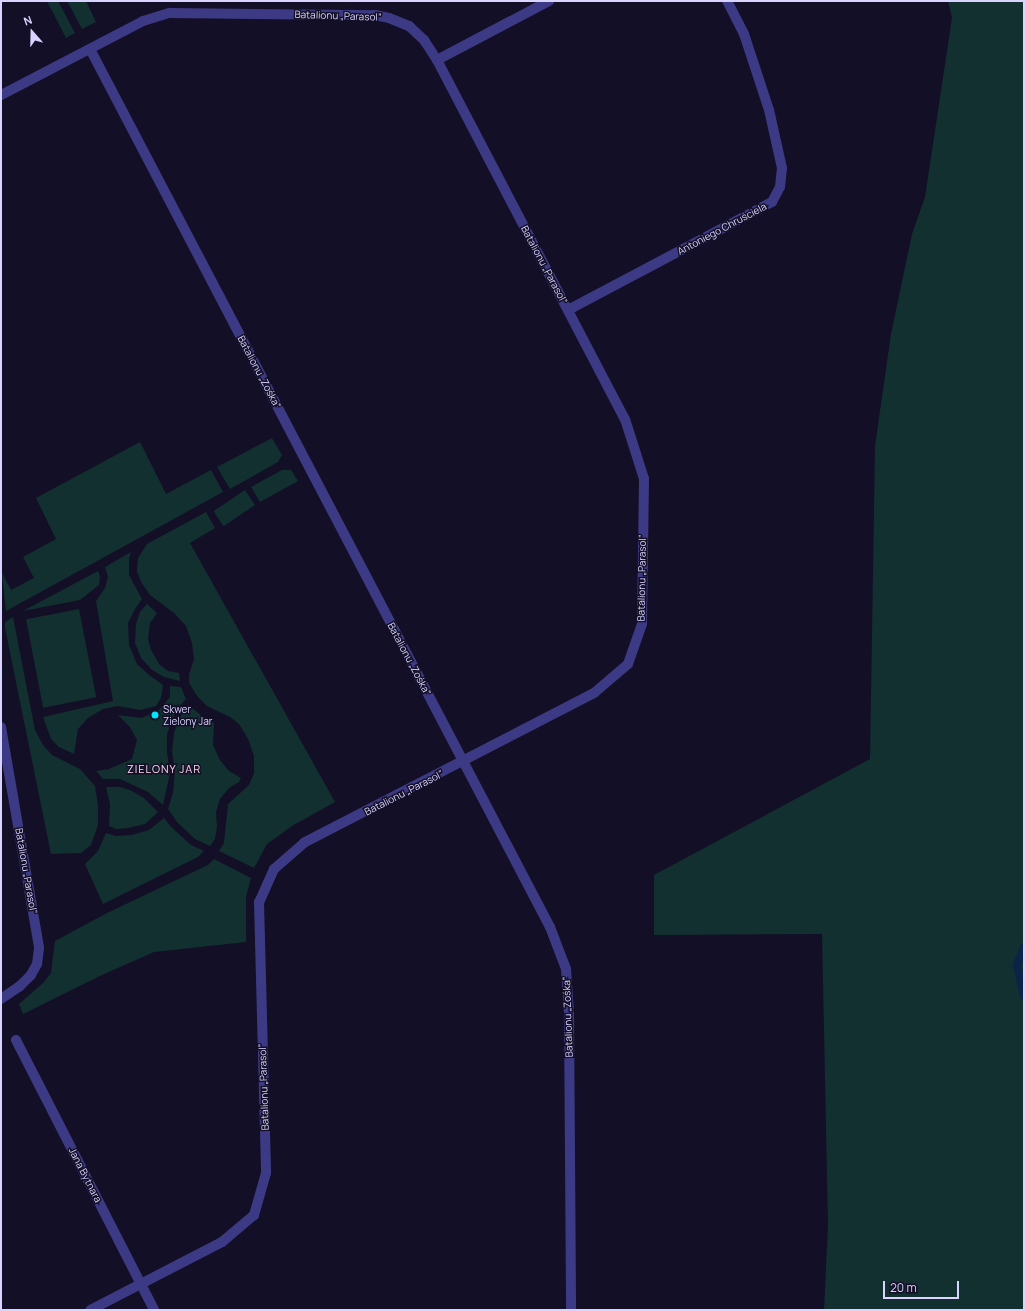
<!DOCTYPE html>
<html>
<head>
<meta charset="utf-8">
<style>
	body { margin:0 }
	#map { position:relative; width:1025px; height:1311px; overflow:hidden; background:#130f26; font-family:Manrope,sans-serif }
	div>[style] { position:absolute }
	.green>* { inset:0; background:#12302f; transform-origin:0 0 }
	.stream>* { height:8px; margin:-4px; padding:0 4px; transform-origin:4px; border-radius:4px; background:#0c2248 }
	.street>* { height:10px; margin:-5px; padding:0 5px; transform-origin:5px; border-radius:5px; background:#3d3a85 }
	.dots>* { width:11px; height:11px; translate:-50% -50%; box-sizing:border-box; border:2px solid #130f26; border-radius:50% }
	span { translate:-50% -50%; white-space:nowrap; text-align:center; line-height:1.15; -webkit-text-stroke:3px #130f26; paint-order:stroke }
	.street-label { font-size:10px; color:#d9d4ff }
	.poi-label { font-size:10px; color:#d9d4ff }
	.left { translate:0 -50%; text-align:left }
	.neighbourhood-label { font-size:11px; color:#ffd6f0; letter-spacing:1px }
	.frame { position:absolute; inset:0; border:2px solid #d9d4ff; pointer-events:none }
	.north { position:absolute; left:12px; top:12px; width:40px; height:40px; -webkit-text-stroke:3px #130f26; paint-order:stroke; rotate:340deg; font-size:11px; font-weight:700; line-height:16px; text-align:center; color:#d9d4ff }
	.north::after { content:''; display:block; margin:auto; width:14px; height:18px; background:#d9d4ff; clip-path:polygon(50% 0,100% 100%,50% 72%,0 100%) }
	.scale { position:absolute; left:883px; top:1281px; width:76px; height:18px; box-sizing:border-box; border:2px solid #d9d4ff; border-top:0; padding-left:5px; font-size:12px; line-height:14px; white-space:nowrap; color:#d9d4ff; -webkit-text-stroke:3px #130f26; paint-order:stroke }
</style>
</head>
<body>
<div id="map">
	<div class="green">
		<div style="clip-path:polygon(47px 1px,58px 1px,75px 33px,66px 38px)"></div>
		<div style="clip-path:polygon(67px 1px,86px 1px,96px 22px,82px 29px)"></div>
		<div style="clip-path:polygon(948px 1px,1024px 1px,1024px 1310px,824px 1310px,828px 1225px,822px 934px,654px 935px,654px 875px,870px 759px,875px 446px,891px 334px,912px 234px,925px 197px,952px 18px)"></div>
		<div style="clip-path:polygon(272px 438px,282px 455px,278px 462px,230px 489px,217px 467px)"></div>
		<div style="clip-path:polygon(140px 442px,166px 494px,211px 470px,223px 492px,6px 611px,2px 573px,11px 590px,34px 578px,23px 557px,56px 539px,36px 498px)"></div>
		<div style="clip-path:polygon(282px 470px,291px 470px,298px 481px,260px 502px,251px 487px)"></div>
		<div style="left:245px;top:490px;width:18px;height:38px;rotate:56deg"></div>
		<div style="clip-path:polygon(206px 512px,215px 528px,190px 543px,335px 802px,292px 826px,267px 844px,254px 868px,219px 851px,224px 843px,228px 804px,249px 785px,254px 773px,254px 756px,248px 739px,239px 724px,230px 717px,207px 706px,197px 696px,189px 683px,189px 674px,194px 659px,192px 643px,186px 626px,174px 613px,150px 595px,141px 582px,137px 571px,138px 558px,147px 544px)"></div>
		<div style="clip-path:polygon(131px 552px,129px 559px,129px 575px,142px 599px,135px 609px,128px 623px,129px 645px,137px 664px,149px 675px,163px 685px,161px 698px,156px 706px,141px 710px,117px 706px,103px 709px,88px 718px,78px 729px,74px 754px,59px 747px,51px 739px,43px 717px,113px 701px,96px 601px,105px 588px,108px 577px,105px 567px)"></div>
		<div style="clip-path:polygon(98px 571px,100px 577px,99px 585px,80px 600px,23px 611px)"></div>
		<div style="clip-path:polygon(147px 604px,157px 613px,150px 623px,148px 639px,151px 650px,160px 665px,168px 671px,179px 673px,180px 681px,164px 677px,152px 670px,141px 658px,135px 643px,136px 624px,140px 612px)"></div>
		<div style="left:79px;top:609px;width:90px;height:54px;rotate:79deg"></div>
		<div style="clip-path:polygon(13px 617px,35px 730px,43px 745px,52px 755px,80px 769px,95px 786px,98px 805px,98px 825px,91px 845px,81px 853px,51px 854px,5px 628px,5px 622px)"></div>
		<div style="clip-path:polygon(170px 686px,181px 687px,186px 699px,176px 710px,167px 734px,167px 752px,170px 773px,163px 805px,148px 792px,120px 779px,103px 779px,96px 771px,109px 769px,132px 759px,137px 740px,130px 727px,118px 715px,142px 718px,160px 709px,170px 697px)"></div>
		<div style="clip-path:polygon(190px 706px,203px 717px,214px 723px,213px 745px,220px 760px,229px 771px,241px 778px,239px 782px,229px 788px,220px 799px,216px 812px,217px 827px,215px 839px,210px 846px,195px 839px,177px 822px,168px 809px,173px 793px,175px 770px,172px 752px,174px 733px,182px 713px)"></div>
		<div style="clip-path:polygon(106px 787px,120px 787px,130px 790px,144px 798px,158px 812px,145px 824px,128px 828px,116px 829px,109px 826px,110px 804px)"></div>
		<div style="clip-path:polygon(164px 818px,171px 827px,191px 845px,204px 851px,198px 857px,103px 904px,85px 864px,98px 851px,106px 833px,116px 836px,132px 835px,149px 830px)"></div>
		<div style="clip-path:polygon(214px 859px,251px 878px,246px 897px,246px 942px,154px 952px,102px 975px,23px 1014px,19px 1004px,43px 983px,51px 973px,55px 941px,107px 913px,208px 865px)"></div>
	</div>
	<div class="stream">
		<div style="left:1024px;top:947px;width:19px;rotate:111deg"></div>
		<div style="left:1017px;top:965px;width:32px;rotate:77deg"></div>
	</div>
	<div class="street">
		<div style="left:90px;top:49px;width:991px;rotate:62.35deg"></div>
		<div style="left:550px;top:927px;width:45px;rotate:69.1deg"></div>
		<div style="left:566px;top:969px;width:44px;rotate:86.1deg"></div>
		<div style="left:569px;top:1013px;width:297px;rotate:89.6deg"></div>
		<div style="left:437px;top:60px;width:127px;rotate:-27.8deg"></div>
		<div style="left:1px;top:95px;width:160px;rotate:-27.5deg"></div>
		<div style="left:143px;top:21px;width:28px;rotate:-17deg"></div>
		<div style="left:170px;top:13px;width:205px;rotate:0.6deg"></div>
		<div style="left:375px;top:15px;width:14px;rotate:12deg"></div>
		<div style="left:389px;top:18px;width:22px;rotate:22deg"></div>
		<div style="left:409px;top:26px;width:21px;rotate:43deg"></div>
		<div style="left:424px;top:40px;width:24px;rotate:57deg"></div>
		<div style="left:437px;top:60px;width:405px;rotate:62.4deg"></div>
		<div style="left:625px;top:419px;width:63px;rotate:72.4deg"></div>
		<div style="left:644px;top:479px;width:145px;rotate:90.8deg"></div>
		<div style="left:642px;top:624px;width:42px;rotate:109.3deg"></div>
		<div style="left:628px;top:664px;width:45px;rotate:139.5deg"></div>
		<div style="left:594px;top:693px;width:326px;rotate:152.7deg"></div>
		<div style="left:304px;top:843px;width:40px;rotate:139deg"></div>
		<div style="left:274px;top:869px;width:36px;rotate:114deg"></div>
		<div style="left:259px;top:902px;width:271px;rotate:88.5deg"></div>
		<div style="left:266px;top:1173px;width:44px;rotate:105.9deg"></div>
		<div style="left:254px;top:1215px;width:42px;rotate:139.8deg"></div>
		<div style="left:222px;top:1242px;width:148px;rotate:152.7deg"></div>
		<div style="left:568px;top:310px;width:231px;rotate:-27.9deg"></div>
		<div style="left:772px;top:202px;width:17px;rotate:-62deg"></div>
		<div style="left:780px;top:187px;width:19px;rotate:-84deg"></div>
		<div style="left:782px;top:168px;width:59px;rotate:-102.6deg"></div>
		<div style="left:769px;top:110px;width:80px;rotate:-108.2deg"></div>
		<div style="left:744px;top:34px;width:37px;rotate:-117deg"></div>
		<div style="left:1px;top:727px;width:224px;rotate:80.2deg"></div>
		<div style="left:39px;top:948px;width:16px;rotate:97deg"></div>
		<div style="left:37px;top:964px;width:13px;rotate:119deg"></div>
		<div style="left:31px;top:975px;width:16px;rotate:135deg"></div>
		<div style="left:20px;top:986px;width:23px;rotate:146deg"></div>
		<div style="left:16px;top:1040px;width:303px;rotate:62.9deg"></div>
	</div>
	<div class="dots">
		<div style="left:155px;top:715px;background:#00e5ff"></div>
	</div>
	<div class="street-label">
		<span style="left:338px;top:16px;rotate:2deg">Batalionu „Parasol”</span>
		<span style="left:722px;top:229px;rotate:-28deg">Antoniego Chruściela</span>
		<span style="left:544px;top:265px;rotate:62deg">Batalionu „Parasol”</span>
		<span style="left:259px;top:372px;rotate:62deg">Batalionu „Zośka”</span>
		<span style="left:642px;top:578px;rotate:-89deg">Batalionu „Parasol”</span>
		<span style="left:409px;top:659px;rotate:62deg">Batalionu „Zośka”</span>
		<span style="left:404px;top:793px;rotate:-27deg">Batalionu „Parasol”</span>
		<span style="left:26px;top:871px;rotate:80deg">Batalionu „Parasol”</span>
		<span style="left:568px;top:1017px;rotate:-92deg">Batalionu „Zośka”</span>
		<span style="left:264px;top:1087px;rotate:-92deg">Batalionu „Parasol”</span>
		<span style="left:85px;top:1175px;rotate:63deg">Jana Bytnara</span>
	</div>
	<div class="poi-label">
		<span class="left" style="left:163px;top:715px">Skwer<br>Zielony Jar</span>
	</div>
	<div class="neighbourhood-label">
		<span style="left:164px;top:769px">ZIELONY JAR</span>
	</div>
	<div class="frame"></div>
	<div class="north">N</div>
	<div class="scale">20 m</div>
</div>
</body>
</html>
